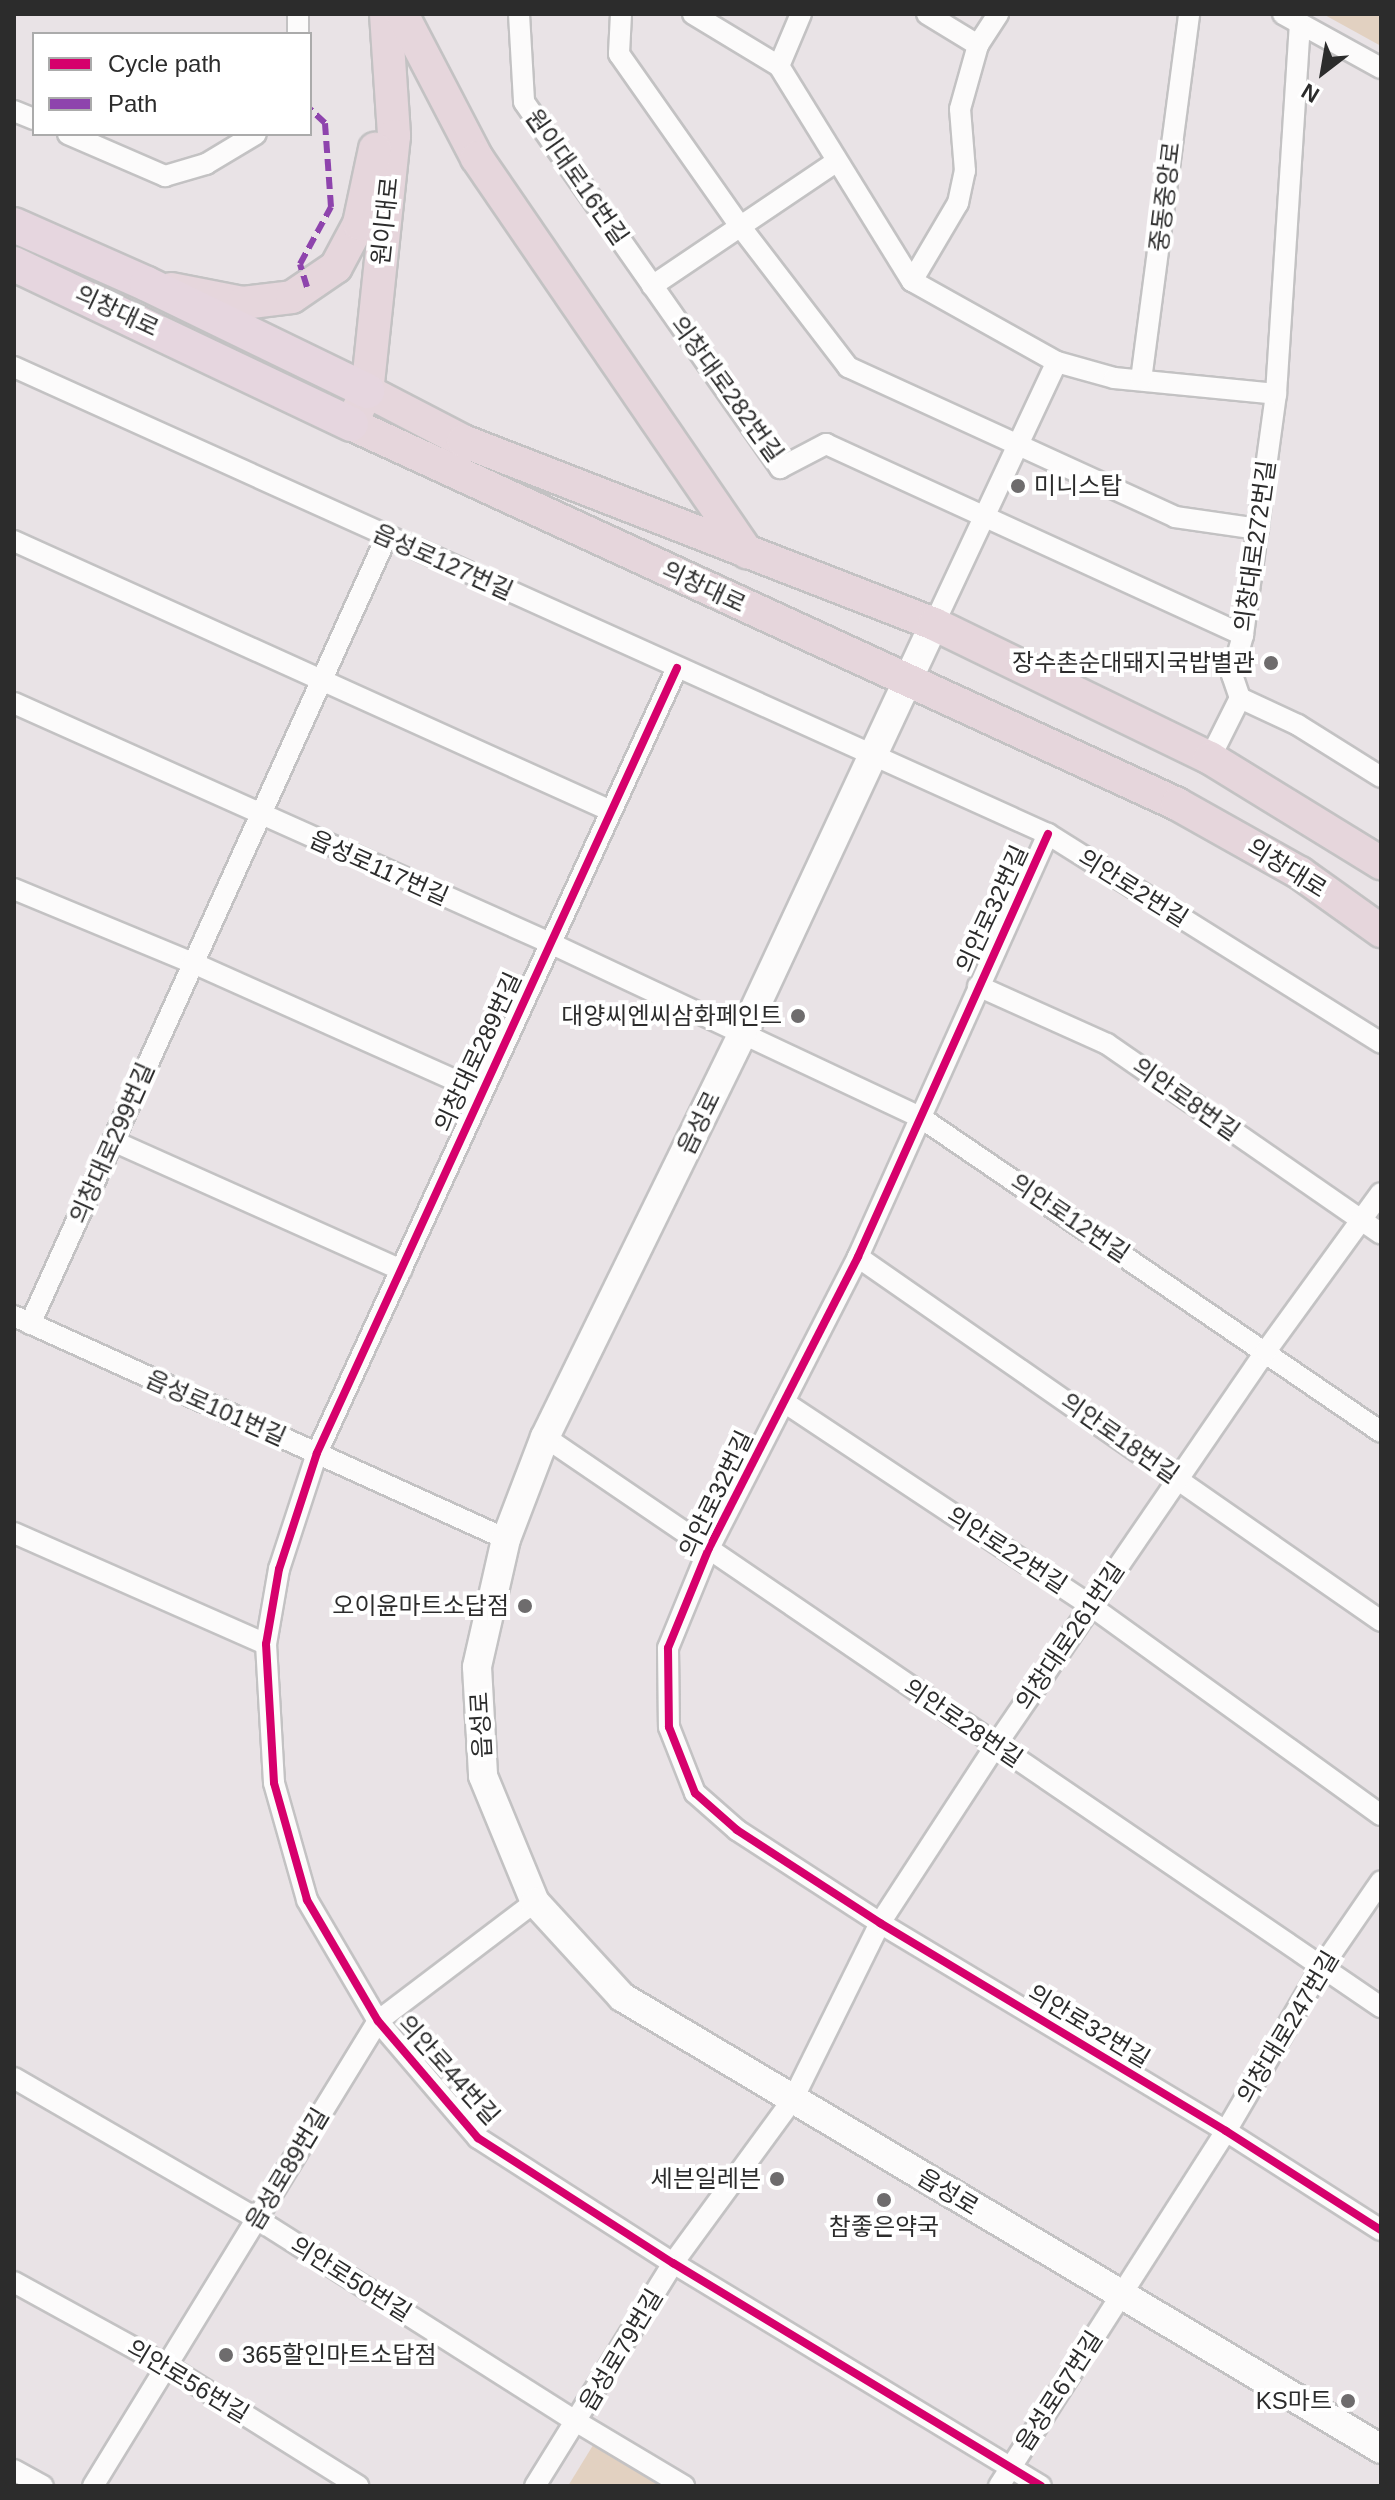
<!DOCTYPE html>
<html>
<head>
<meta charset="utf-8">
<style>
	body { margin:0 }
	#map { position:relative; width:1395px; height:2500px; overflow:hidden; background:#e9e3e6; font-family:Helvetica,"Noto Sans KR",sans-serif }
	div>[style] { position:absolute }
	.green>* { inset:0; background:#e2d1c1 }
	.roads { filter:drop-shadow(2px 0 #c3c2c3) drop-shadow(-2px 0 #c3c2c3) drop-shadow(0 2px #c3c2c3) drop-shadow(0 -2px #c3c2c3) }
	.minor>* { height:20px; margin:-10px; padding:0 10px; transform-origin:10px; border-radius:10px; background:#fcfbfb }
	.secondary>* { height:28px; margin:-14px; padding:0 14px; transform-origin:14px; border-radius:14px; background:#fcfbfb }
	.primary>* { height:32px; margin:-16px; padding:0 16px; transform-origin:16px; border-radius:16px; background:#e6d6dc }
	.trunk>* { height:34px; margin:-17px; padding:0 17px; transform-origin:17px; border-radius:17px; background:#e6d6df }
	.quiet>* { height:6px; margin-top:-3px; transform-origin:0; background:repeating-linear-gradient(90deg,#8e44ad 0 12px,transparent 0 18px) }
	.cycleway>* { height:8px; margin:-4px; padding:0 4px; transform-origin:4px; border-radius:4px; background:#d6006c }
	.dots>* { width:22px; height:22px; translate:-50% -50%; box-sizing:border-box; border:4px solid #fff; border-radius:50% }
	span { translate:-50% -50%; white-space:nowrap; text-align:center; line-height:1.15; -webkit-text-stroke:8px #fff; paint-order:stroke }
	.street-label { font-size:24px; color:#2c2c2c }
	.poi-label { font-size:24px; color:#2c2c2c }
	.left { translate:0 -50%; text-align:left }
	.right { translate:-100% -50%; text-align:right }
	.frame { position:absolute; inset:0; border:16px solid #2c2c2c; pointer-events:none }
	.legend { position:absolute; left:32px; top:32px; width:280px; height:104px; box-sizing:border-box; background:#fff; border:2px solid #ababab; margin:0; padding:10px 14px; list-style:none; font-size:24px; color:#2c2c2c }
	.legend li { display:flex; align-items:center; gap:16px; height:40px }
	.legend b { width:40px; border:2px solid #ababab }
	.north { position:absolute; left:1283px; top:32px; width:80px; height:80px; -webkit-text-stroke:6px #fff; paint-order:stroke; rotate:211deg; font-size:22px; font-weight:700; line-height:32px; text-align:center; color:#2c2c2c }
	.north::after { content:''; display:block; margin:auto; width:28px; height:36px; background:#2c2c2c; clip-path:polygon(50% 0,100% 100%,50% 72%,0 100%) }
</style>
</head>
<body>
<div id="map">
	<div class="green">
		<div style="clip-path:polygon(1323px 14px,1381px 14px,1381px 46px)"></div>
		<div style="clip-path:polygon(595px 2442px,675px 2486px,568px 2486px)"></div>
	</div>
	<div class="roads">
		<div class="minor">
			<div style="left:298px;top:14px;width:20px;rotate:90deg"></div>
			<div style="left:519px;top:14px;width:88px;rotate:86.7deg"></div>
			<div style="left:524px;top:102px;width:447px;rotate:55deg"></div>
			<div style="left:780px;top:468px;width:52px;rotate:-27.6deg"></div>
			<div style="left:826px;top:444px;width:459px;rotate:24.6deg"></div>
			<div style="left:621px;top:14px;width:40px;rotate:92.9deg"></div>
			<div style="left:619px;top:54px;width:210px;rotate:54.9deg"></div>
			<div style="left:740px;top:226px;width:178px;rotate:52.5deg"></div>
			<div style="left:848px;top:367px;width:360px;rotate:24.6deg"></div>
			<div style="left:1175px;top:517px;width:84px;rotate:8.2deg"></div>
			<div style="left:693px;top:14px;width:100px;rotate:31.2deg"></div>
			<div style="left:779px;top:66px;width:253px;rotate:58.3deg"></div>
			<div style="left:912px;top:281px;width:166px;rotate:29.2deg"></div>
			<div style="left:1057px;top:362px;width:59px;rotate:15.7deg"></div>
			<div style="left:1114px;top:378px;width:163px;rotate:5.6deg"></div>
			<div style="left:927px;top:14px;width:60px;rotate:31.3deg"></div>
			<div style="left:1283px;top:14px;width:112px;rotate:28.9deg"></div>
			<div style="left:779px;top:66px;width:56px;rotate:-67.1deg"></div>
			<div style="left:14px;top:111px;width:22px;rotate:22deg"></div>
			<div style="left:68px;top:134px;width:106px;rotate:23.4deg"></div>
			<div style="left:165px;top:176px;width:43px;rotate:-16.3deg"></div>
			<div style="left:206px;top:164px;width:58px;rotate:-31deg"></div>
			<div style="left:912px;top:281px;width:91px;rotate:-59.5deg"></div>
			<div style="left:958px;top:203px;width:33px;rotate:-78deg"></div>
			<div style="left:965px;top:171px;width:62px;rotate:-94.6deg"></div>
			<div style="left:960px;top:109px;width:66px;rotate:-74.3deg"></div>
			<div style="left:978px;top:45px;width:37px;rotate:-57deg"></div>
			<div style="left:652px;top:286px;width:223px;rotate:-34deg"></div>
			<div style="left:14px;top:367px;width:1135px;rotate:24.31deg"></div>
			<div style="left:1048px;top:834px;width:393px;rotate:32.1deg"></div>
			<div style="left:1141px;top:380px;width:369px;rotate:-82.5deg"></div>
			<div style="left:14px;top:541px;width:655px;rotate:24.34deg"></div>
			<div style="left:934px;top:624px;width:289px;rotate:-64.9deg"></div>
			<div style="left:677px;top:668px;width:864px;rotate:114.64deg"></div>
			<div style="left:317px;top:1453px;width:122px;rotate:108.1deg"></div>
			<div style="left:279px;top:1569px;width:76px;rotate:99.8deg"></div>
			<div style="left:266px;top:1644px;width:139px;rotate:86.7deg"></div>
			<div style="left:274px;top:1783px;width:122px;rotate:74.2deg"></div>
			<div style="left:307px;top:1900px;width:140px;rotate:59.6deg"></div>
			<div style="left:378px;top:2021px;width:154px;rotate:49.5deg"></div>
			<div style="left:478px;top:2138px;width:232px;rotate:32.7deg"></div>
			<div style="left:673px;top:2263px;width:430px;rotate:31.2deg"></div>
			<div style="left:1240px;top:698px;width:24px;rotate:-109deg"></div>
			<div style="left:1232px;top:675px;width:41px;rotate:-74.6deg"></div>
			<div style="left:1243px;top:635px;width:243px;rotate:-82.2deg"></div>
			<div style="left:1276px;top:394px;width:369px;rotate:-86.3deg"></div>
			<div style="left:14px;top:703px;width:587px;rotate:24.12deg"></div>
			<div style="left:550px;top:943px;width:409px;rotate:25.2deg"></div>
			<div style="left:920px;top:1117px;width:558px;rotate:34.34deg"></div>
			<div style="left:1210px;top:758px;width:67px;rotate:-63.4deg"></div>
			<div style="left:1240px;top:698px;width:64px;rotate:25deg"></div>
			<div style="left:1298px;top:725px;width:98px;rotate:32.1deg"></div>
			<div style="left:1048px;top:834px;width:464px;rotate:114.2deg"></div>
			<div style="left:858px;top:1257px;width:327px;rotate:117.1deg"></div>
			<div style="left:709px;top:1548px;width:108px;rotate:112.3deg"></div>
			<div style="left:668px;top:1648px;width:79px;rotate:89.3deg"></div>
			<div style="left:669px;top:1727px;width:71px;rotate:68.5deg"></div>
			<div style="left:695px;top:1793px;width:56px;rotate:41.4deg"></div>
			<div style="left:737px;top:1830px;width:171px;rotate:33deg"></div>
			<div style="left:880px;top:1923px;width:404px;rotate:31deg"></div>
			<div style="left:1226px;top:2131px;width:184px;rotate:32.6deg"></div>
			<div style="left:14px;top:889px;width:194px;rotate:22.5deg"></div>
			<div style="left:193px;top:963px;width:316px;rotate:24.1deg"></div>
			<div style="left:978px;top:986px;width:141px;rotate:24.2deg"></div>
			<div style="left:1107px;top:1044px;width:333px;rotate:34.7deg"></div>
			<div style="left:113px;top:1141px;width:316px;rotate:24.1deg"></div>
			<div style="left:858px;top:1257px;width:637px;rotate:34.84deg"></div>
			<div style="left:14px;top:1316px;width:540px;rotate:24.38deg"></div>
			<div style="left:30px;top:1324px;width:865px;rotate:-65.63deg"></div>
			<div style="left:784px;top:1402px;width:369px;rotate:33.6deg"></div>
			<div style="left:1091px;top:1606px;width:357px;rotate:35.8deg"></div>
			<div style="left:545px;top:1437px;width:1012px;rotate:34.29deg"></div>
			<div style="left:14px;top:1533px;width:275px;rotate:23.8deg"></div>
			<div style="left:14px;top:2078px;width:281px;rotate:30.1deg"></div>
			<div style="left:257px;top:2219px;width:379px;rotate:32.4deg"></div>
			<div style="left:577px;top:2422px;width:125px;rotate:30.9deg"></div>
			<div style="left:14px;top:2282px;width:175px;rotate:28.8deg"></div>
			<div style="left:167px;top:2366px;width:226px;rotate:32.1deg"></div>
			<div style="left:14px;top:2470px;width:33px;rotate:29deg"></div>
			<div style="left:93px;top:2486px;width:545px;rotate:-58.5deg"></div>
			<div style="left:378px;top:2021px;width:197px;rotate:-37.2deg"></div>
			<div style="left:535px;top:2486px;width:262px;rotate:-58.2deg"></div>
			<div style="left:673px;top:2263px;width:203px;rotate:-53.8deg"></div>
			<div style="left:793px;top:2099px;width:196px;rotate:-63.7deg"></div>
			<div style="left:880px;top:1923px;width:212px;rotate:-56.9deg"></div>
			<div style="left:996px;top:1745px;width:478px;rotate:-55.6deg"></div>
			<div style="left:1266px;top:1351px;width:195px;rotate:-54deg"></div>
			<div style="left:999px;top:2486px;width:421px;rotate:-57.4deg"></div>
			<div style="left:1226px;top:2131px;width:190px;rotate:-59.7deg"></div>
			<div style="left:1322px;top:1967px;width:104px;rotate:-55.5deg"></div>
		</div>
		<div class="secondary">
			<div style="left:934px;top:624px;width:454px;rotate:115deg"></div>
			<div style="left:742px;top:1035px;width:448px;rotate:116.1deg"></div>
			<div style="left:545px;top:1437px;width:109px;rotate:110.9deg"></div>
			<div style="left:506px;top:1539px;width:131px;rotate:102.8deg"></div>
			<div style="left:477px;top:1667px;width:109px;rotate:86.8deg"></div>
			<div style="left:483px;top:1776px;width:136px;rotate:67.6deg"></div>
			<div style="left:535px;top:1902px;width:129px;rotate:47.5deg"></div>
			<div style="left:622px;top:1997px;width:883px;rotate:30.77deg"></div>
		</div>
		<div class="primary">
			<div style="left:386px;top:14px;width:122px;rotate:86.2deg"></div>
			<div style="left:394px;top:136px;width:256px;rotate:96deg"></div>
			<div style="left:367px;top:391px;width:37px;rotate:116deg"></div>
			<div style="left:351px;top:424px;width:909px;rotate:24.7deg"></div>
			<div style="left:1177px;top:804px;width:141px;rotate:29.3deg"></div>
			<div style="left:1300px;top:873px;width:100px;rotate:35.6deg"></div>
			<div style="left:402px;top:14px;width:162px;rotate:62.5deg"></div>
			<div style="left:477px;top:158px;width:478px;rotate:55.6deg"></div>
			<div style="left:171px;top:289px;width:73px;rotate:11deg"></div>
			<div style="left:243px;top:303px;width:49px;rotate:-7deg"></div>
			<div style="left:292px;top:297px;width:53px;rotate:-34.3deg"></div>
			<div style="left:336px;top:267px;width:49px;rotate:-61.9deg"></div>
			<div style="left:359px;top:224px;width:77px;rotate:-78deg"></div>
			<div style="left:367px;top:391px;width:108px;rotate:27.5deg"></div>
			<div style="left:463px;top:441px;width:505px;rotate:21.23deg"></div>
			<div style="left:934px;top:624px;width:307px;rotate:25.9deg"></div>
			<div style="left:1210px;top:758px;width:201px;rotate:31.6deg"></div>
		</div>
		<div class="trunk">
			<div style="left:14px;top:225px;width:145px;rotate:23.9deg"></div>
			<div style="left:147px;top:284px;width:245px;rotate:25.9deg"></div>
			<div style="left:14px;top:264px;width:373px;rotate:25.4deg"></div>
		</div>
	</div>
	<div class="quiet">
		<div style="left:307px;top:287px;width:24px;rotate:-107deg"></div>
		<div style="left:300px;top:264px;width:65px;rotate:-61.5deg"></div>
		<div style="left:331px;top:207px;width:84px;rotate:-94.1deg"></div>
		<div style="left:325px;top:123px;width:21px;rotate:-137deg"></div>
	</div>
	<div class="cycleway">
		<div style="left:677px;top:668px;width:864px;rotate:114.64deg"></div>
		<div style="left:317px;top:1453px;width:122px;rotate:108.1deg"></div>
		<div style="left:279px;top:1569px;width:76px;rotate:99.8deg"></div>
		<div style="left:266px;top:1644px;width:139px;rotate:86.7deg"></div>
		<div style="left:274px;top:1783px;width:122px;rotate:74.2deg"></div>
		<div style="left:307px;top:1900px;width:140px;rotate:59.6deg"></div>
		<div style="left:378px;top:2021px;width:154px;rotate:49.5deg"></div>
		<div style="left:478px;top:2138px;width:232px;rotate:32.7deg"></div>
		<div style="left:673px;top:2263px;width:430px;rotate:31.2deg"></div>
		<div style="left:1048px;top:834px;width:464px;rotate:114.2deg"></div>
		<div style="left:858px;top:1257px;width:327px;rotate:117.1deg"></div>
		<div style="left:709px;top:1548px;width:108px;rotate:112.3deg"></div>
		<div style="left:668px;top:1648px;width:79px;rotate:89.3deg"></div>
		<div style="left:669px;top:1727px;width:71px;rotate:68.5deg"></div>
		<div style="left:695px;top:1793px;width:56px;rotate:41.4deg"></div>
		<div style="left:737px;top:1830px;width:171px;rotate:33deg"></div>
		<div style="left:880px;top:1923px;width:404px;rotate:31deg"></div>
		<div style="left:1226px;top:2131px;width:184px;rotate:32.6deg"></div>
	</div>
	<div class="dots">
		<div style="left:1018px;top:486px;background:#6e6c6d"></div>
		<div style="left:1271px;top:663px;background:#6e6c6d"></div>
		<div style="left:798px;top:1016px;background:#6e6c6d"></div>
		<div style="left:525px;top:1606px;background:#6e6c6d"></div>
		<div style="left:777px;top:2179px;background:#6e6c6d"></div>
		<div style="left:884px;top:2200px;background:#6e6c6d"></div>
		<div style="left:226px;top:2355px;background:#6e6c6d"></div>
		<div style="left:1348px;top:2401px;background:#6e6c6d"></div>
	</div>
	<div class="street-label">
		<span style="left:577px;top:177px;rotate:55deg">원이대로16번길</span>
		<span style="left:1165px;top:197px;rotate:-83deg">중동중앙로</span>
		<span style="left:385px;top:221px;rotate:-84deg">원이대로</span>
		<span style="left:117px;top:311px;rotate:25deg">의창대로</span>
		<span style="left:727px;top:389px;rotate:54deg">의창대로282번길</span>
		<span style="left:1255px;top:546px;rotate:-82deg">의창대로272번길</span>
		<span style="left:443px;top:562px;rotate:24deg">읍성로127번길</span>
		<span style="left:704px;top:587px;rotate:25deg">의창대로</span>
		<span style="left:379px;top:868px;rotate:24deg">읍성로117번길</span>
		<span style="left:1287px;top:868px;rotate:32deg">의창대로</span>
		<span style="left:1133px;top:888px;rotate:32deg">의안로2번길</span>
		<span style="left:992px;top:909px;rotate:-65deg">의안로32번길</span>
		<span style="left:478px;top:1052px;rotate:-65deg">의창대로289번길</span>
		<span style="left:1186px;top:1099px;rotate:35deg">의안로8번길</span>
		<span style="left:699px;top:1123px;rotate:-64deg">읍성로</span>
		<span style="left:112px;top:1143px;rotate:-66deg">의창대로299번길</span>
		<span style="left:1070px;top:1218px;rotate:34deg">의안로12번길</span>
		<span style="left:216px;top:1408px;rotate:24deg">읍성로101번길</span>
		<span style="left:1120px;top:1438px;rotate:35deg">의안로18번길</span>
		<span style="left:716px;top:1494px;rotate:-64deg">의안로32번길</span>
		<span style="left:1007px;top:1550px;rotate:33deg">의안로22번길</span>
		<span style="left:1070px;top:1636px;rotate:-56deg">의창대로261번길</span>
		<span style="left:963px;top:1723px;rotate:34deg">의안로28번길</span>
		<span style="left:481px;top:1725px;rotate:-93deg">읍성로</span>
		<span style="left:1089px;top:2026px;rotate:31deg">의안로32번길</span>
		<span style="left:1288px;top:2027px;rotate:-59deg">의창대로247번길</span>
		<span style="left:449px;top:2070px;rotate:48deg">의안로44번길</span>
		<span style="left:287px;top:2169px;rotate:-59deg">읍성로89번길</span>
		<span style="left:948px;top:2192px;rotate:31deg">읍성로</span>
		<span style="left:351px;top:2279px;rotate:32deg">의안로50번길</span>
		<span style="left:621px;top:2350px;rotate:-59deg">읍성로79번길</span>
		<span style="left:188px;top:2381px;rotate:31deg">의안로56번길</span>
		<span style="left:1059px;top:2391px;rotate:-57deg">읍성로67번길</span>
	</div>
	<div class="poi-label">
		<span class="left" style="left:1034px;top:486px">미니스탑</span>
		<span class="right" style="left:1255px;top:663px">장수촌순대돼지국밥별관</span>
		<span class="right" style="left:782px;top:1016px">대양씨엔씨삼화페인트</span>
		<span class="right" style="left:509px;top:1606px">오이윤마트소답점</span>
		<span class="right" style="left:761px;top:2179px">세븐일레븐</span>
		<span style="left:884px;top:2227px">참좋은약국</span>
		<span class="left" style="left:242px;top:2355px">365할인마트소답점</span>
		<span class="right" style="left:1332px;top:2401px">KS마트</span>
	</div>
	<div class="frame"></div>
	<ul class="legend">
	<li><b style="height:10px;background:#d6006c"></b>Cycle path</li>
	<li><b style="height:10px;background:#8e44ad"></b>Path</li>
	</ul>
	<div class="north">N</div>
</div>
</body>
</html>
